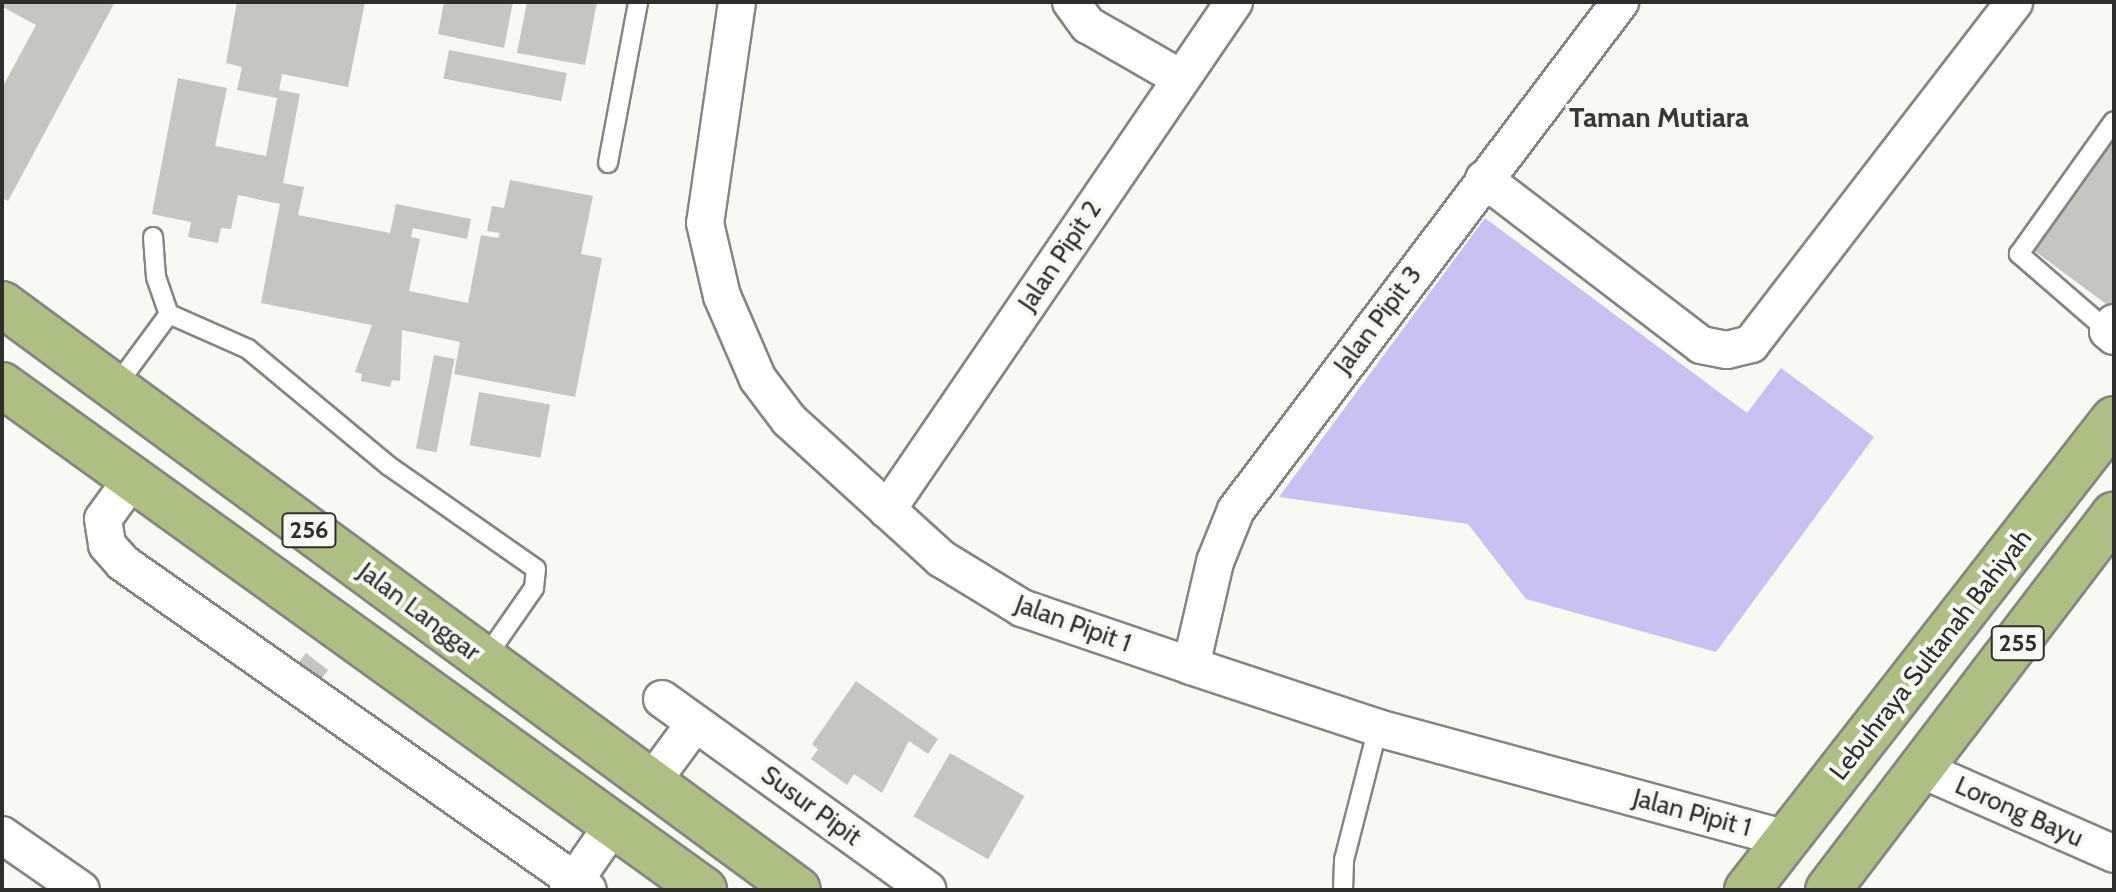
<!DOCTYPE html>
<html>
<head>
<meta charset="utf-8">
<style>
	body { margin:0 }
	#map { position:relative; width:2116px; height:892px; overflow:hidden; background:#f7f9f3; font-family:Cabin,sans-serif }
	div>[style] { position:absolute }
	.green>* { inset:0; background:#cbc0f2 }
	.building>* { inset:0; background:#c4c6c0; transform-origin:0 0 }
	.roads { filter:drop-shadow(2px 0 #848681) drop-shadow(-2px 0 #848681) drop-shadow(0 2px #848681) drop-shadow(0 -2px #848681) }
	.lane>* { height:18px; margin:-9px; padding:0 9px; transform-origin:9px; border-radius:9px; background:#fff }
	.street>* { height:36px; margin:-18px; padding:0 18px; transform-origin:18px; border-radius:18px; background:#fff }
	.primary>* { height:44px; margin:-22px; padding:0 22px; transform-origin:22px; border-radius:22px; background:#adbf82 }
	span { translate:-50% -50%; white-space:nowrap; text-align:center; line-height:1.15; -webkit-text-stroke:8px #f7f9f3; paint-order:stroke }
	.shield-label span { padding:2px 6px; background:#f7f9f3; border:2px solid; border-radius:6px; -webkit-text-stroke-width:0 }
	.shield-label { font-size:24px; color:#2e2f2d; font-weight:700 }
	.street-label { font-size:26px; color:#2e2f2d }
	.neighbourhood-label { font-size:28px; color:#373934; font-weight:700 }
	.frame { position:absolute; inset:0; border:4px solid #2e2f2d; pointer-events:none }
</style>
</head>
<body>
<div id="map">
	<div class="green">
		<div style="clip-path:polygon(1485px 218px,1747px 413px,1781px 368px,1874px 437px,1716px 652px,1526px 599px,1468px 524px,1279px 497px)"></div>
	</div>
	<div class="building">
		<div style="clip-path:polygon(5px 2px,115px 2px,8px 201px,2px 198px,2px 88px,36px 25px,3px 7px)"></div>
		<div style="clip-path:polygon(237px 2px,365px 2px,348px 87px,282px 74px,279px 90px,300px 94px,283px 183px,304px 187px,298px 215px,390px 233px,396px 204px,471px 219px,467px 239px,413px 228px,411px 237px,420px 239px,409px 291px,468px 303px,481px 235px,498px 238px,500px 233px,487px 231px,492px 206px,504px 208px,510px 180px,593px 196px,581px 254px,602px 258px,575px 397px,454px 374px,460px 342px,402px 330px,400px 381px,392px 380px,390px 387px,361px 381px,362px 374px,355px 372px,372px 325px,261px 303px,280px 204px,238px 195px,231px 229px,221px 228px,218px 243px,188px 237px,191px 222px,152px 214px,178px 78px,227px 88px,215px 146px,266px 156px,277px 98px,237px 90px,242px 67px,226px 63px)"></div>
		<div style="clip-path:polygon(444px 2px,513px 2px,504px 48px,438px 34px)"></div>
		<div style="clip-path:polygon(527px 2px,597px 2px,585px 65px,517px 53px)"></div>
		<div style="left:449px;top:50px;width:120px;height:29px;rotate:11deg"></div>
		<div style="clip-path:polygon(2114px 136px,2114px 310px,2032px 249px)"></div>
		<div style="left:434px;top:355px;width:21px;height:95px;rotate:11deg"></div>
		<div style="left:479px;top:392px;width:72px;height:54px;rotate:10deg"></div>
		<div style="left:306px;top:653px;width:28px;height:11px;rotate:38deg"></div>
		<div style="clip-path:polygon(856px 681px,938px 739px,928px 754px,909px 741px,882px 793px,854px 774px,847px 785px,811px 759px,818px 749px,812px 744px)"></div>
		<div style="left:950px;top:753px;width:86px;height:73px;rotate:30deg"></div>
	</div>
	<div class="roads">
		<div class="lane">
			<div style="left:608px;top:163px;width:164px;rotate:-79.4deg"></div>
			<div style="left:153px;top:237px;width:40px;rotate:85.7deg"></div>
			<div style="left:156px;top:277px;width:39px;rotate:71deg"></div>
			<div style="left:169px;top:314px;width:86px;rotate:23.9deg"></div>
			<div style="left:248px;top:349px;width:183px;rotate:39.7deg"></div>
			<div style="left:389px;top:466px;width:179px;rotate:35deg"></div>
			<div style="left:536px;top:569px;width:19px;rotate:96deg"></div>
			<div style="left:534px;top:588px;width:88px;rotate:124.8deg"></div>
			<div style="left:2108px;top:331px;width:118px;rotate:-139.1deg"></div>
			<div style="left:2019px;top:254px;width:163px;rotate:-54.5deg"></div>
			<div style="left:116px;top:386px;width:89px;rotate:-53.6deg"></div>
			<div style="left:1343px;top:890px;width:30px;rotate:-88deg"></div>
			<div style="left:1344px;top:860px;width:136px;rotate:-75.6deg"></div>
		</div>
		<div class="street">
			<div style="left:737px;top:2px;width:223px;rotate:98.2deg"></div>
			<div style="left:705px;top:223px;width:75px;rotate:76.9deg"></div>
			<div style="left:722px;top:296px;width:90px;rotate:66.6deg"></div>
			<div style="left:758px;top:379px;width:51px;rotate:52.9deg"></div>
			<div style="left:789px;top:420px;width:207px;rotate:42.3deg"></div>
			<div style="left:942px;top:559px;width:94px;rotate:31.5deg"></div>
			<div style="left:1022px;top:608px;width:179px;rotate:18.9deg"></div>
			<div style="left:1191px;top:666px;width:197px;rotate:18.3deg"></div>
			<div style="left:1378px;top:728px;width:424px;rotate:15.2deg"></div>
			<div style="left:1071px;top:2px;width:29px;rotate:54deg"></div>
			<div style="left:1088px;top:25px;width:106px;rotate:29.9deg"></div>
			<div style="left:1484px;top:179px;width:273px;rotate:37.4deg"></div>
			<div style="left:1701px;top:345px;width:26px;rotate:11deg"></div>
			<div style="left:1727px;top:350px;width:25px;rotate:-14deg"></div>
			<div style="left:1751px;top:344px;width:431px;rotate:-52.4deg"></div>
			<div style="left:2114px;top:323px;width:10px;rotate:127deg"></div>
			<div style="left:2108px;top:331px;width:8px;rotate:40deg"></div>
			<div style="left:132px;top:479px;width:49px;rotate:125.9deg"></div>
			<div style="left:103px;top:519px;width:26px;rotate:81deg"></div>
			<div style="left:107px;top:545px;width:24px;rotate:48deg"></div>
			<div style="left:123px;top:563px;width:568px;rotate:35.12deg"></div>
			<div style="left:887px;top:510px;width:615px;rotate:-55.66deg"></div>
			<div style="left:1191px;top:666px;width:107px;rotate:-77deg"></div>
			<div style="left:1215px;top:562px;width:56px;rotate:-68deg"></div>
			<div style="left:1236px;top:510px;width:637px;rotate:-52.91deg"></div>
			<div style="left:662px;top:699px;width:327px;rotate:35.7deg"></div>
			<div style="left:1923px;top:770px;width:209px;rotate:23.7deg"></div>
			<div style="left:651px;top:783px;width:74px;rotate:-53.7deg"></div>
			<div style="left:2px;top:835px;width:96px;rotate:34.8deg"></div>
			<div style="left:568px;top:890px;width:79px;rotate:-55.3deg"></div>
		</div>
		<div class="primary">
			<div style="left:2px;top:304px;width:988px;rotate:36.36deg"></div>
			<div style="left:2px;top:385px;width:865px;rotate:35.73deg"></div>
			<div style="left:1747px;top:890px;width:597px;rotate:-52.07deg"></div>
			<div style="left:1828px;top:890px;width:472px;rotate:-52.7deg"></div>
		</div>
	</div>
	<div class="shield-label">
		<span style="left:309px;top:530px">256</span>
		<span style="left:2018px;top:643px">255</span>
	</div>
	<div class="street-label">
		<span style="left:1060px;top:256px;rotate:-56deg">Jalan Pipit 2</span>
		<span style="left:1378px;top:320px;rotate:-53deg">Jalan Pipit 3</span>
		<span style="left:419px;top:612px;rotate:37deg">Jalan Langgar</span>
		<span style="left:1073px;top:624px;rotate:20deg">Jalan Pipit 1</span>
		<span style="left:1931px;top:655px;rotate:-52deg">Lebuhraya Sultanah Bahiyah</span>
		<span style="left:811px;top:806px;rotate:36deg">Susur Pipit</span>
		<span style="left:2019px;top:812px;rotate:24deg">Lorong Bayu</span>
		<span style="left:1692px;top:813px;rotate:15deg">Jalan Pipit 1</span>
	</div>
	<div class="neighbourhood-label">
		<span style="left:1659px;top:117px">Taman Mutiara</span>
	</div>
	<div class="frame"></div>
</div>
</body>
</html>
